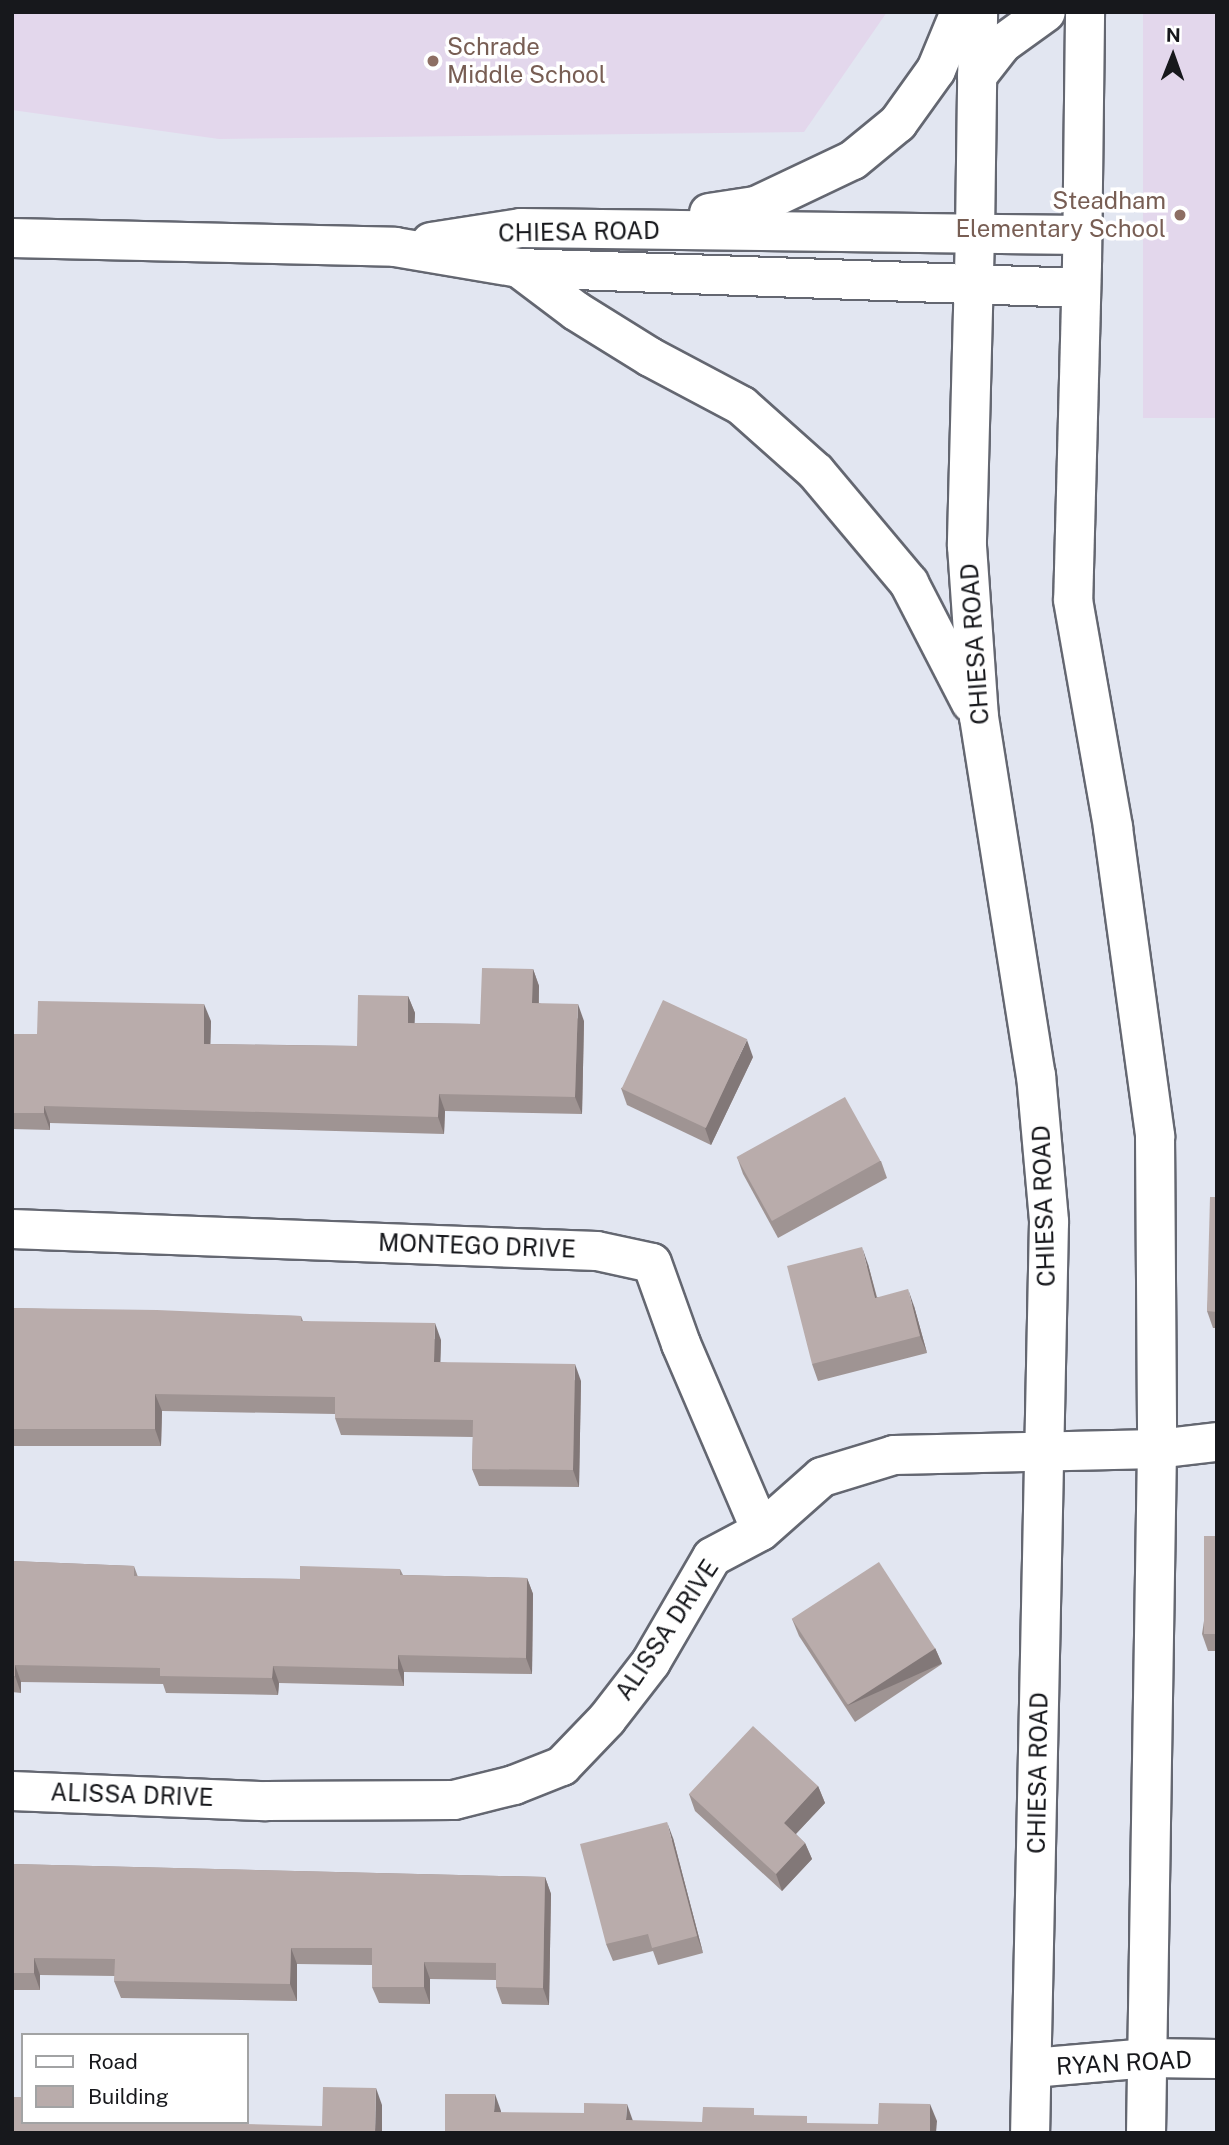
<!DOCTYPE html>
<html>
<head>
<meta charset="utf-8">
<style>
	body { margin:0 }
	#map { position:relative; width:1229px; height:2145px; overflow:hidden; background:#e2e6f1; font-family:"Public Sans",sans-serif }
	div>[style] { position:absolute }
	.education>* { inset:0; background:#e3d7ec; transform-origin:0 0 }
	.roads { filter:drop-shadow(2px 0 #646771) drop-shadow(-2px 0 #646771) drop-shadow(0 2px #646771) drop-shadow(0 -2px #646771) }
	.minor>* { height:38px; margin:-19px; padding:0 19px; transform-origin:19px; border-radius:19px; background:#fff }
	.tertiary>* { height:38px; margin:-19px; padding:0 19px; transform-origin:19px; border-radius:19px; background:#fff }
	.secondary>* { height:38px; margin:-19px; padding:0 19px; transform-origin:19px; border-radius:19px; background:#fff }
	.wall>* { inset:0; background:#9f9493 }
	.shaded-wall>* { inset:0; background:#827878; transform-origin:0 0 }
	.building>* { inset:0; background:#b9acab; transform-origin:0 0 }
	.dots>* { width:19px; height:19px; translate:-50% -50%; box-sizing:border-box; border:4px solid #fff; border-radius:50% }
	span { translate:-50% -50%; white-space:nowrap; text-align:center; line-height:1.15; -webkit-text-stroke:7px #fff; paint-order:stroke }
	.education-label { font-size:24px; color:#785e54 }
	.left { translate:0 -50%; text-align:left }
	.right { translate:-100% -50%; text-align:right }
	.street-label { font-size:24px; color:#17181c }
	.frame { position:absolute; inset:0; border:14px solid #17181c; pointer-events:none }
	.legend { position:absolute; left:21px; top:2033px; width:228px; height:91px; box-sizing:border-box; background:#fff; border:2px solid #a2a3a4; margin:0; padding:9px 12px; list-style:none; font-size:21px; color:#17181c }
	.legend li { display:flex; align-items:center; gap:14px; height:35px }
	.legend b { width:35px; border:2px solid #a2a3a4 }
	.north { position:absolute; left:1138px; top:21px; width:70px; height:70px; -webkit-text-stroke:5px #fff; paint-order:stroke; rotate:1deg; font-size:19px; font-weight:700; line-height:28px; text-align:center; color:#17181c }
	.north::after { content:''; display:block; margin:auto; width:24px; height:32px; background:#17181c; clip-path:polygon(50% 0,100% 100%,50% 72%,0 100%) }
</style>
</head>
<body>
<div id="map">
	<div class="education">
		<div style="clip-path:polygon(12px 12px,887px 12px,804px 132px,219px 139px,12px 110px)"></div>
		<div style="left:1143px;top:12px;width:74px;height:406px"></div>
	</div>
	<div class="roads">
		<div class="minor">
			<div style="left:12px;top:1229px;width:585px;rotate:2.15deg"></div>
			<div style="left:597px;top:1251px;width:56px;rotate:12.3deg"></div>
			<div style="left:652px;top:1263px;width:86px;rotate:70.3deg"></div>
			<div style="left:681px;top:1344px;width:203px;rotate:66.8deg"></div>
			<div style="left:12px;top:1791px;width:254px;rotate:2.3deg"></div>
			<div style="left:266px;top:1801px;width:188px;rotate:-0.3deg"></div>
			<div style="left:454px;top:1800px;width:62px;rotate:-14deg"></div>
			<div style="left:514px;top:1785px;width:52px;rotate:-21.6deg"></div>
			<div style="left:562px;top:1766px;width:65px;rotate:-46.2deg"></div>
			<div style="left:607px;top:1719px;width:72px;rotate:-52.3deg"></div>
			<div style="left:651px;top:1662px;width:121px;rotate:-59.8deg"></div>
			<div style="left:712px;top:1557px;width:55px;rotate:-28deg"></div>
			<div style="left:761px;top:1531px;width:81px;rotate:-41.5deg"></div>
			<div style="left:822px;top:1477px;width:75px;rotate:-17deg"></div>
			<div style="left:894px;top:1455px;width:263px;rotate:-1.3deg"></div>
			<div style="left:1157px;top:1449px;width:60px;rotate:-6.7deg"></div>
			<div style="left:1032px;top:2068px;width:117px;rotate:-4.9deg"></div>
			<div style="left:1149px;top:2058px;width:68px;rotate:0.8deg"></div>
		</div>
		<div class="tertiary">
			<div style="left:977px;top:76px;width:41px;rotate:-52deg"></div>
			<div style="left:1002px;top:44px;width:54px;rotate:-36deg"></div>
			<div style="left:975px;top:234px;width:222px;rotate:-89.2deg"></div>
			<div style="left:1082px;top:264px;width:252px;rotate:-89.3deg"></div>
		</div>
		<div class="secondary">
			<div style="left:709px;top:213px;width:48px;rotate:-8.5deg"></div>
			<div style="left:756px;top:206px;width:107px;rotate:-25.4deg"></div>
			<div style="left:853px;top:160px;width:58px;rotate:-39.4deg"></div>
			<div style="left:898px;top:123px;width:65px;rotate:-54.4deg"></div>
			<div style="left:936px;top:70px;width:63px;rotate:-67.5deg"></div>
			<div style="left:975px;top:234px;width:312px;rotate:91.5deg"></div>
			<div style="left:967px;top:546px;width:171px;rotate:86deg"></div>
			<div style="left:979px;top:717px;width:363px;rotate:81deg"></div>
			<div style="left:1036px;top:1075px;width:148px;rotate:84.9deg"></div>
			<div style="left:1049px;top:1222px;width:911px;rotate:91.19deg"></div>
			<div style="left:12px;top:238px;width:383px;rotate:1.3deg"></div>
			<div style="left:395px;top:247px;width:126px;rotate:9.6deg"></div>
			<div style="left:519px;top:268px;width:562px;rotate:2.04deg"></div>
			<div style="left:431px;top:242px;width:91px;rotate:-8.8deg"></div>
			<div style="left:521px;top:228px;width:561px;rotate:0.71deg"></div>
			<div style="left:1082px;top:264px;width:336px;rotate:91.5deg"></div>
			<div style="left:1073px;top:600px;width:231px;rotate:80deg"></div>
			<div style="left:1113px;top:828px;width:311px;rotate:82.2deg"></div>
			<div style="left:1155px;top:1136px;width:313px;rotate:89.6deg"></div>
			<div style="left:1157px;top:1449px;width:684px;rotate:90.92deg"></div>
			<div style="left:519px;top:268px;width:71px;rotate:37deg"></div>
			<div style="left:576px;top:311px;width:87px;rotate:31.9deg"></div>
			<div style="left:650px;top:357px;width:104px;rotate:28deg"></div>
			<div style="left:742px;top:406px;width:99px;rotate:41.7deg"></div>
			<div style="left:816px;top:472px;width:145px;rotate:50deg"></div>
			<div style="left:909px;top:583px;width:135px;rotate:62.7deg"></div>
		</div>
	</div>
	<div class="wall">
		<div style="clip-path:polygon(533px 969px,539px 986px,539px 1003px,584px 1021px,582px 1114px,445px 1111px,444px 1134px,50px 1123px,50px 1130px,12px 1129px,12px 1034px,37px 1034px,211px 1021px,210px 1044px,357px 1046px,408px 996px,415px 1013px,414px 1023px,480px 1024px)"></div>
		<div style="clip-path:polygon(753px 1057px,711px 1145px,627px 1105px,621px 1088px)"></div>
		<div style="clip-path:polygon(737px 1157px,881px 1161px,887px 1178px,778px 1238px,743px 1174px)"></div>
		<div style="clip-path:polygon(1217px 1197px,1217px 1328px,1213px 1328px,1207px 1311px)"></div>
		<div style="clip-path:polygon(868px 1264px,877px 1297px,914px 1306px,927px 1353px,818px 1381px,812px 1364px)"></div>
		<div style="clip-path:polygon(12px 1308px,301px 1316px,303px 1321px,441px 1340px,440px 1362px,581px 1381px,579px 1487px,479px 1486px,472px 1469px,473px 1437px,341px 1435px,335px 1418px,335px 1414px,162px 1411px,161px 1446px,12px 1446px)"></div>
		<div style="clip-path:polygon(1217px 1536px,1217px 1651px,1208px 1651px,1202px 1634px)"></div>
		<div style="clip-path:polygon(12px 1561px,134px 1566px,138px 1577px,300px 1579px,400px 1569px,403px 1575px,527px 1578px,533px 1594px,532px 1674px,404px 1672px,404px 1686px,279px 1683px,278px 1695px,166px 1693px,163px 1684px,21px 1682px,21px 1693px,12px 1692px)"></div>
		<div style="clip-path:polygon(792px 1619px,935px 1648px,942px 1664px,855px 1722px,799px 1636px)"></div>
		<div style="clip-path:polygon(818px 1786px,825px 1803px,796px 1834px,805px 1843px,812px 1859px,782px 1891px,695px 1811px,689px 1794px)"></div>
		<div style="clip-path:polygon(673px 1838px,703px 1953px,658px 1965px,653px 1951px,613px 1961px,606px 1944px)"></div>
		<div style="clip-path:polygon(12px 1864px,545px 1877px,551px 1894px,549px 2005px,502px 2004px,496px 1987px,496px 1980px,430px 1979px,430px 2004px,379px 2003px,372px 1987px,372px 1965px,297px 1964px,297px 2001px,121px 1998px,114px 1981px,115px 1976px,40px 1975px,40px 1990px,12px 1990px)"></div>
	</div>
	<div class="shaded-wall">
		<div style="clip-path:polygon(533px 969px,539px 986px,538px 1020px,532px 1003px)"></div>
		<div style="clip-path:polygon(408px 996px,415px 1013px,414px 1040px,408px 1023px)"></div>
		<div style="clip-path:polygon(204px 1004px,211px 1021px,210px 1061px,204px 1044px)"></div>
		<div style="clip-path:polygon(578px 1004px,584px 1021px,582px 1114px,575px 1097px)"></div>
		<div style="clip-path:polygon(747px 1040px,753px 1057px,711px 1145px,705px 1128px)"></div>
		<div style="clip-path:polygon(439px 1094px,445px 1111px,444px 1134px,438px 1117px)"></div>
		<div style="clip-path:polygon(44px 1106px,50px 1123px,50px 1130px,44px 1113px)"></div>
		<div style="clip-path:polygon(862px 1247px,868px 1264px,881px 1315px,875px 1298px)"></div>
		<div style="clip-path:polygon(908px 1289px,914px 1306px,927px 1353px,920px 1336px)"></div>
		<div style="clip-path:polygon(435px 1323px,441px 1340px,440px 1378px,434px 1362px)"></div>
		<div style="clip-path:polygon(575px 1364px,581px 1381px,579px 1487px,573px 1470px)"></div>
		<div style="clip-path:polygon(155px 1394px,162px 1411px,161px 1446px,155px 1429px)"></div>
		<div style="clip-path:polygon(527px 1578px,533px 1594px,532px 1674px,526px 1658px)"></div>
		<div style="left:935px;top:1648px;width:17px;height:103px;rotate:66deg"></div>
		<div style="clip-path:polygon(398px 1655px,404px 1672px,404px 1686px,398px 1669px)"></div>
		<div style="clip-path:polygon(15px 1665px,21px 1682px,21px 1693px,15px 1676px)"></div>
		<div style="clip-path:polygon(273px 1666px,279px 1683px,278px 1695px,272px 1678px)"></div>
		<div style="clip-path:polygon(818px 1786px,825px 1803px,790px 1840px,784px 1823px)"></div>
		<div style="clip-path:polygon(667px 1822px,673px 1838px,703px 1953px,697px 1936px)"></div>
		<div style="clip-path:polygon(805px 1843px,812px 1859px,782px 1891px,776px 1874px)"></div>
		<div style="clip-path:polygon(545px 1877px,551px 1894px,549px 2005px,543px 1988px)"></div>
		<div style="clip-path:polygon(291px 1948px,297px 1964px,297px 2001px,290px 1984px)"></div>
		<div style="clip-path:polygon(34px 1958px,40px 1975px,40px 1990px,34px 1973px)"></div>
		<div style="clip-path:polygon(424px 1962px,430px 1979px,430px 2004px,424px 1987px)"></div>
		<div style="clip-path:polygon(376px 2088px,382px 2105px,382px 2133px,375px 2133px)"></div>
		<div style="clip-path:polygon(495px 2094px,501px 2111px,501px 2129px,494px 2112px)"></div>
		<div style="clip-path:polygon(627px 2104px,633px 2121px,626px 2120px)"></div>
		<div style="clip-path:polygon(930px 2104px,937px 2121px,936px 2133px,930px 2133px)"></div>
	</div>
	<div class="building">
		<div style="clip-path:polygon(482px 968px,533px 969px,532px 1003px,578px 1004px,575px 1097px,439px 1094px,438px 1117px,44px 1106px,44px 1113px,12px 1113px,12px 1034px,37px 1034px,38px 1001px,204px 1004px,204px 1044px,357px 1046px,358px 995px,408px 996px,408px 1023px,480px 1024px)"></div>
		<div style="left:663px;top:1000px;width:93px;height:98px;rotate:25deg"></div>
		<div style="left:845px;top:1097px;width:73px;height:124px;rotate:61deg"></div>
		<div style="clip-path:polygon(1210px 1197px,1217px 1197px,1217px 1312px,1207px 1311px)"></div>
		<div style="clip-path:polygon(862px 1247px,875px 1298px,908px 1289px,920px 1336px,812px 1364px,787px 1266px)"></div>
		<div style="clip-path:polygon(12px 1308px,157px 1310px,301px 1316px,301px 1321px,435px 1323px,434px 1362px,575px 1364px,573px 1470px,472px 1469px,473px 1420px,335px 1418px,335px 1397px,155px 1394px,155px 1429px,12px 1429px)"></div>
		<div style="left:1204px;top:1536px;width:13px;height:98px"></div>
		<div style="clip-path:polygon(12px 1561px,134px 1566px,134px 1576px,300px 1579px,300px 1566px,400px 1569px,400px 1575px,527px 1578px,526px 1658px,398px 1655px,398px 1669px,273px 1666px,272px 1678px,160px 1676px,160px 1668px,15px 1665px,15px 1676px,12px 1676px)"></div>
		<div style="left:879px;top:1562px;width:103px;height:104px;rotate:57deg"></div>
		<div style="clip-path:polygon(753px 1726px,818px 1786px,784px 1823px,805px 1843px,776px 1874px,689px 1794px)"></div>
		<div style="clip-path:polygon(667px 1822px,697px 1936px,652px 1948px,648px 1934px,606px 1944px,580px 1844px)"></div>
		<div style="clip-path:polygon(12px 1864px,545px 1877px,543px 1988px,496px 1987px,496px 1963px,424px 1962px,424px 1987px,372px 1987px,372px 1948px,291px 1948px,290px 1984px,114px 1981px,115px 1959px,34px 1958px,34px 1973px,12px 1973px)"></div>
		<div style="clip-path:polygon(323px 2087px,376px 2088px,375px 2133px,12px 2133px,12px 2097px,23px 2097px,23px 2122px,164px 2122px,322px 2126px)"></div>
		<div style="clip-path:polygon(445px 2094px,495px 2094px,494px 2112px,584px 2113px,584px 2103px,627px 2104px,626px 2120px,702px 2122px,703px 2107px,754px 2108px,754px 2115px,807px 2116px,807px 2123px,878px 2124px,879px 2103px,930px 2104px,930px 2133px,445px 2133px)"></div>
	</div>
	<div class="dots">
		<div style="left:433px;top:61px;background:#8d6e63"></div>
		<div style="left:1180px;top:215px;background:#8d6e63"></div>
	</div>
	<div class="education-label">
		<span class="left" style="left:447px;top:61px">Schrade<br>Middle School</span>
		<span class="right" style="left:1166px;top:215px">Steadham<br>Elementary School</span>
	</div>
	<div class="street-label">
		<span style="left:579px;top:232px;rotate:-1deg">CHIESA ROAD</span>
		<span style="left:975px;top:644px;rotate:-94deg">CHIESA ROAD</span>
		<span style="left:1044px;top:1206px;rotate:-92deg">CHIESA ROAD</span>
		<span style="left:477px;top:1246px;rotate:2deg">MONTEGO DRIVE</span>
		<span style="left:667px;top:1630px;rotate:-56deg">ALISSA DRIVE</span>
		<span style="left:1038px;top:1773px;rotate:-89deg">CHIESA ROAD</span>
		<span style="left:132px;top:1795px;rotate:2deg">ALISSA DRIVE</span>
		<span style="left:1124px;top:2063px;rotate:-3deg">RYAN ROAD</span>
	</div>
	<div class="frame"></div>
	<ul class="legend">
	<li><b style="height:9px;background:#fff"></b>Road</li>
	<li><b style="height:19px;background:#b9acab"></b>Building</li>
	</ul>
	<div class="north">N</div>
</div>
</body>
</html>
